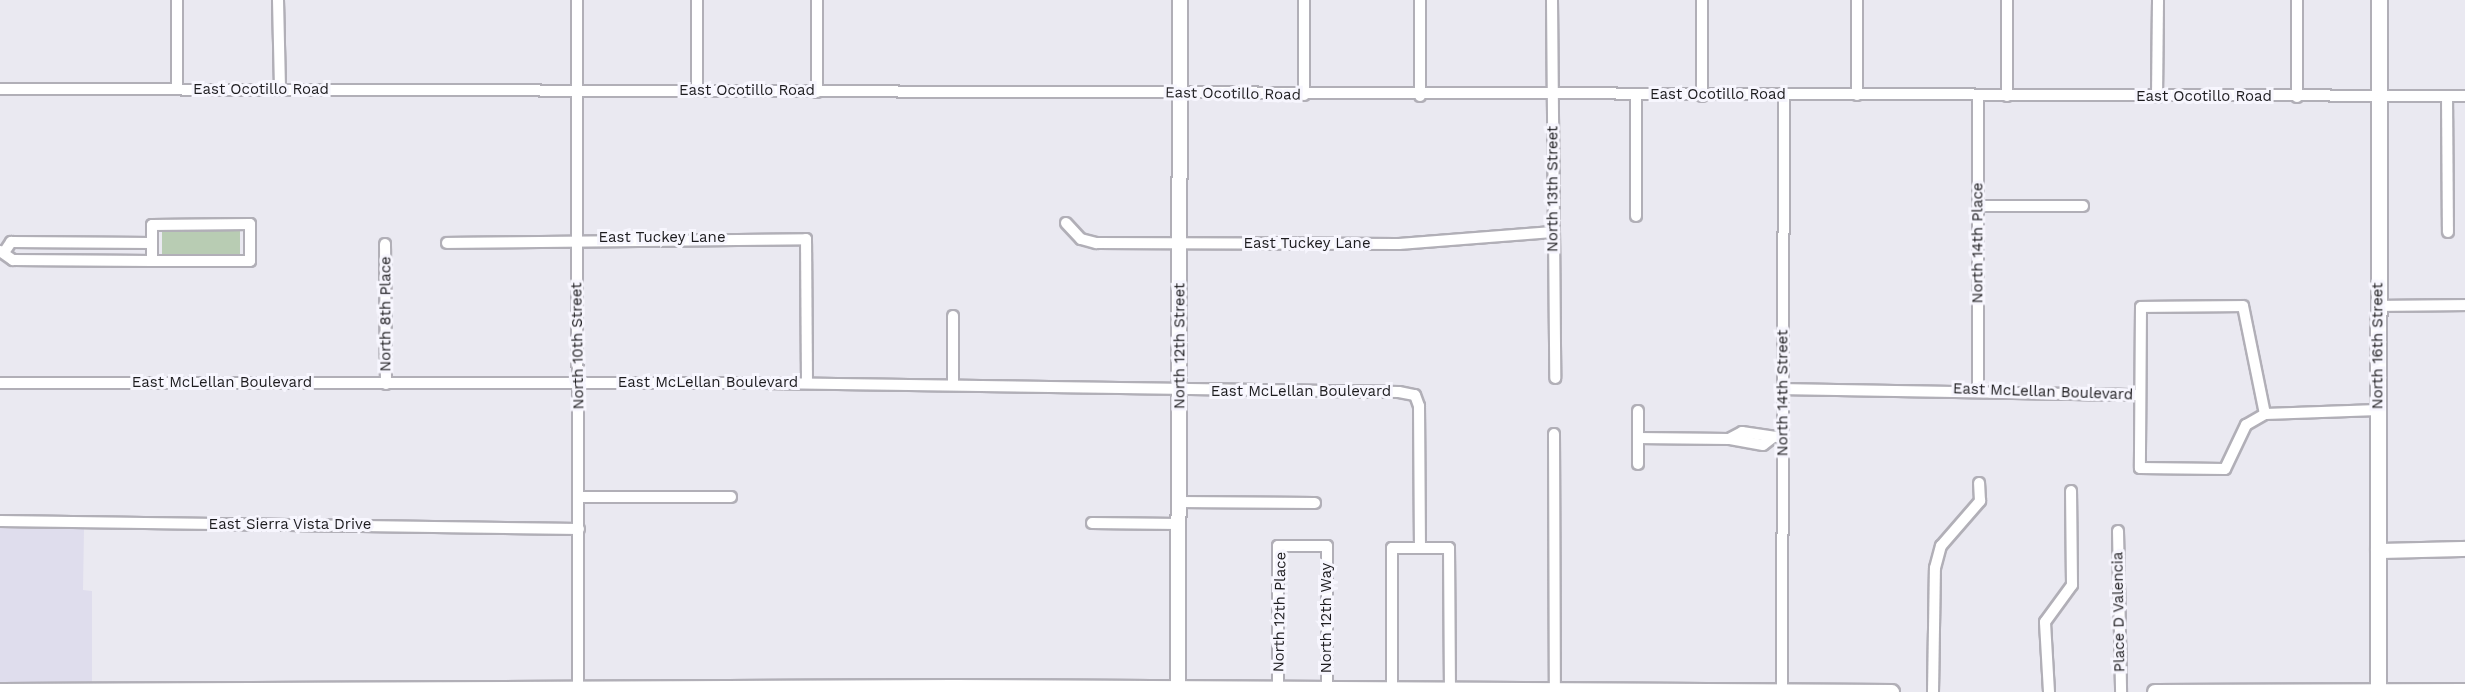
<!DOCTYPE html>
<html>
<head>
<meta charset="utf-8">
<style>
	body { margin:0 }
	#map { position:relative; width:2465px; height:692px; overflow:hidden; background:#eae9f1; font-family:"Work Sans",sans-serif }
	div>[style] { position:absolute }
	.built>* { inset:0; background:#dfdded }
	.green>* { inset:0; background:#b8ccb3; transform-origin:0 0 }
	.roads { filter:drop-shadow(2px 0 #b1afb7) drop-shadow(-2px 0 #b1afb7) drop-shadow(0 2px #b1afb7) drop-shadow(0 -2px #b1afb7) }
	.minor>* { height:10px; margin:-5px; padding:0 5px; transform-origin:5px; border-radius:5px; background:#fff }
	.tertiary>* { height:14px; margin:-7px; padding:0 7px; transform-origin:7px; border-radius:7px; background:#fff }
	.secondary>* { height:15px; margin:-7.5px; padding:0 7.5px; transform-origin:7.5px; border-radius:7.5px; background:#fff }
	span { translate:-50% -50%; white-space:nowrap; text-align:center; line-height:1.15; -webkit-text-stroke:6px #f7f6fe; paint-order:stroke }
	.street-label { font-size:15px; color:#1d1c1f }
</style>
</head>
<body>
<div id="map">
	<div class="built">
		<div style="clip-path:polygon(0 528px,84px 529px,83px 590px,92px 591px,92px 682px,0 683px)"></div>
	</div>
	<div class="green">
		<div style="left:162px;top:228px;width:78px;height:29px"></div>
	</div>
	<div class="roads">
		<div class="minor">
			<div style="left:177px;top:0;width:89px;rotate:90deg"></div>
			<div style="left:278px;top:0;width:90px;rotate:88.7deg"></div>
			<div style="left:577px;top:0;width:692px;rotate:89.92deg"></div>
			<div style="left:697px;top:0;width:91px;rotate:90deg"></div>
			<div style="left:817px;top:0;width:92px;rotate:90deg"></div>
			<div style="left:1420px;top:0;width:96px;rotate:90deg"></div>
			<div style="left:1552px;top:0;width:378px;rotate:89.5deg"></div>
			<div style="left:1702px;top:0;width:96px;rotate:90deg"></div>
			<div style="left:0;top:89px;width:2465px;rotate:0.16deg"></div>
			<div style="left:1304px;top:95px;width:95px;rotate:-90deg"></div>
			<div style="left:1636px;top:95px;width:121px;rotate:90deg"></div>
			<div style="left:1857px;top:95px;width:95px;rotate:-90deg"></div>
			<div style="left:2007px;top:96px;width:96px;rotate:-90deg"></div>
			<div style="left:2447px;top:96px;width:136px;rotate:89.6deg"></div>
			<div style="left:2157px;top:97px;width:97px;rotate:-89.4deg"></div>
			<div style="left:2297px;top:97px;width:97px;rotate:-90deg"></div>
			<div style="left:1978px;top:206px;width:105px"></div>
			<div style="left:1066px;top:223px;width:22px;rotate:47deg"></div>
			<div style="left:1081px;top:239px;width:16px;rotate:15deg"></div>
			<div style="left:1096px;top:243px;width:303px;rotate:0.2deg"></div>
			<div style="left:1399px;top:244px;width:154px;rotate:-4.5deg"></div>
			<div style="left:447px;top:243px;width:359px;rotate:-0.6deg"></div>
			<div style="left:806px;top:239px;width:144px;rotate:89.6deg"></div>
			<div style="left:385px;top:244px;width:140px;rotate:89.6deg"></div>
			<div style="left:0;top:251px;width:16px;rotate:35deg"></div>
			<div style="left:13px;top:260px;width:139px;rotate:0.4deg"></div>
			<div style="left:152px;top:261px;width:98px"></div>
			<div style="left:250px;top:261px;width:37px;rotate:-90deg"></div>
			<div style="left:250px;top:224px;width:98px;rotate:179.4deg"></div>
			<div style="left:152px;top:225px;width:36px;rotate:90deg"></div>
			<div style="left:5px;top:251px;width:11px;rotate:-56deg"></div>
			<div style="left:11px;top:242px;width:141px;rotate:0.4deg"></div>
			<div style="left:2378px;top:306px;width:87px;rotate:-0.7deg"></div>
			<div style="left:953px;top:316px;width:69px;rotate:90deg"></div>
			<div style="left:0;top:383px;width:765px"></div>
			<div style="left:765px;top:383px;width:634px;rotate:0.81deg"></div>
			<div style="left:1399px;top:392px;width:16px;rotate:11deg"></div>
			<div style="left:1415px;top:395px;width:12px;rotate:70deg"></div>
			<div style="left:1419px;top:406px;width:142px;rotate:89.6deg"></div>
			<div style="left:1783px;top:389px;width:357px;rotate:1deg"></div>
			<div style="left:1978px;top:390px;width:293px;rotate:-90deg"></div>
			<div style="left:1638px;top:411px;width:27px;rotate:90deg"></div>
			<div style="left:1638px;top:438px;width:91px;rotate:0.6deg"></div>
			<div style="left:2265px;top:414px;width:110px;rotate:-101.5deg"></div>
			<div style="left:2243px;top:306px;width:102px;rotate:179.4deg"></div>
			<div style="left:2141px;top:307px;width:161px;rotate:90.4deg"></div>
			<div style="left:2140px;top:468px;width:85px;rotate:0.7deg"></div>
			<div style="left:2225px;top:469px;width:49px;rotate:-64.5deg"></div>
			<div style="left:2246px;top:425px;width:22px;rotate:-30deg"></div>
			<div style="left:2265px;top:414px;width:113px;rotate:-2deg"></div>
			<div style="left:1554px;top:434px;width:255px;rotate:89.8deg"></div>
			<div style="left:1772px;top:438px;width:11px;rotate:142deg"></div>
			<div style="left:1763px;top:445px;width:35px;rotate:-170deg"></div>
			<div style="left:1729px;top:439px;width:15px;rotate:-28deg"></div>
			<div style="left:1742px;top:432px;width:41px;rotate:8.3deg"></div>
			<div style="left:1638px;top:464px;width:26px;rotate:-90deg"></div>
			<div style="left:579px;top:497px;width:152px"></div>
			<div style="left:1179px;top:502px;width:136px;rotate:0.4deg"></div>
			<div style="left:0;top:521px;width:579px;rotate:0.79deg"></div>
			<div style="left:1092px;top:523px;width:87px;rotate:0.7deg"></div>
			<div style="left:2118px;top:531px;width:161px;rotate:88.9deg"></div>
			<div style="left:1278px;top:689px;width:143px;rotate:-90deg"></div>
			<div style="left:1278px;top:546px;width:49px"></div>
			<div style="left:1327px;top:546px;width:143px;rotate:90deg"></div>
			<div style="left:1392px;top:690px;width:142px;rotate:-90deg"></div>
			<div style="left:1392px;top:548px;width:57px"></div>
			<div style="left:1449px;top:548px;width:142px;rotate:89.6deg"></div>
			<div style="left:1782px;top:692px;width:597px;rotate:-89.81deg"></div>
			<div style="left:1933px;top:692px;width:124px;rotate:-89.1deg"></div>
			<div style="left:1935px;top:568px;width:23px;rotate:-75deg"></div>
			<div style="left:1941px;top:546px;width:60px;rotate:-49.1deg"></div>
			<div style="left:1980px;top:501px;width:18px;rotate:-93deg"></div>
			<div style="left:2049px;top:692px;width:70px;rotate:-93.3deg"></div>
			<div style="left:2045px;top:622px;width:46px;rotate:-53.9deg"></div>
			<div style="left:2072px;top:585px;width:94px;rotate:-90.6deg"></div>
		</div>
		<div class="tertiary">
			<div style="left:2378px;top:551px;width:87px;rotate:-1.3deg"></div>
			<div style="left:0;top:691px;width:953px;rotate:-0.24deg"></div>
			<div style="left:953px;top:687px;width:939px;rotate:0.31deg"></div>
			<div style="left:1178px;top:692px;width:692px;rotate:-89.83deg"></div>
			<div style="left:2155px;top:692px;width:310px;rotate:-0.2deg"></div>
		</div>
		<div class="secondary">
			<div style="left:2378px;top:692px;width:692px;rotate:-89.92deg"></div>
		</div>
	</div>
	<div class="street-label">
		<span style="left:261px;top:90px">East Ocotillo Road</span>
		<span style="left:747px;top:91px">East Ocotillo Road</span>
		<span style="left:1233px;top:94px;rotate:1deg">East Ocotillo Road</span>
		<span style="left:1718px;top:95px">East Ocotillo Road</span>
		<span style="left:2204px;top:97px">East Ocotillo Road</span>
		<span style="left:1553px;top:189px;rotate:-90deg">North 13th Street</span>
		<span style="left:662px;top:238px">East Tuckey Lane</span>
		<span style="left:1978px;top:243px;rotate:-90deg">North 14th Place</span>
		<span style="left:1307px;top:244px">East Tuckey Lane</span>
		<span style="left:386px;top:314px;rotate:-90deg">North 8th Place</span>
		<span style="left:578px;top:346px;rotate:-91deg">North 10th Street</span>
		<span style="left:1180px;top:346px;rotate:-90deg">North 12th Street</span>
		<span style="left:2378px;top:346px;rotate:-90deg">North 16th Street</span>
		<span style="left:222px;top:383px">East McLellan Boulevard</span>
		<span style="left:708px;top:383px">East McLellan Boulevard</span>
		<span style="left:1301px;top:392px">East McLellan Boulevard</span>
		<span style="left:2043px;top:392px;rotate:2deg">East McLellan Boulevard</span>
		<span style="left:1783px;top:393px;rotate:-90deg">North 14th Street</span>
		<span style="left:290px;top:525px">East Sierra Vista Drive</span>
		<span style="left:1280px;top:612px;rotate:-89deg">North 12th Place</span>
		<span style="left:2119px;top:612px;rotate:-91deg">Place D Valencia</span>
		<span style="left:1327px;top:618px;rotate:-90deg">North 12th Way</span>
	</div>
</div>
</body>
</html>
